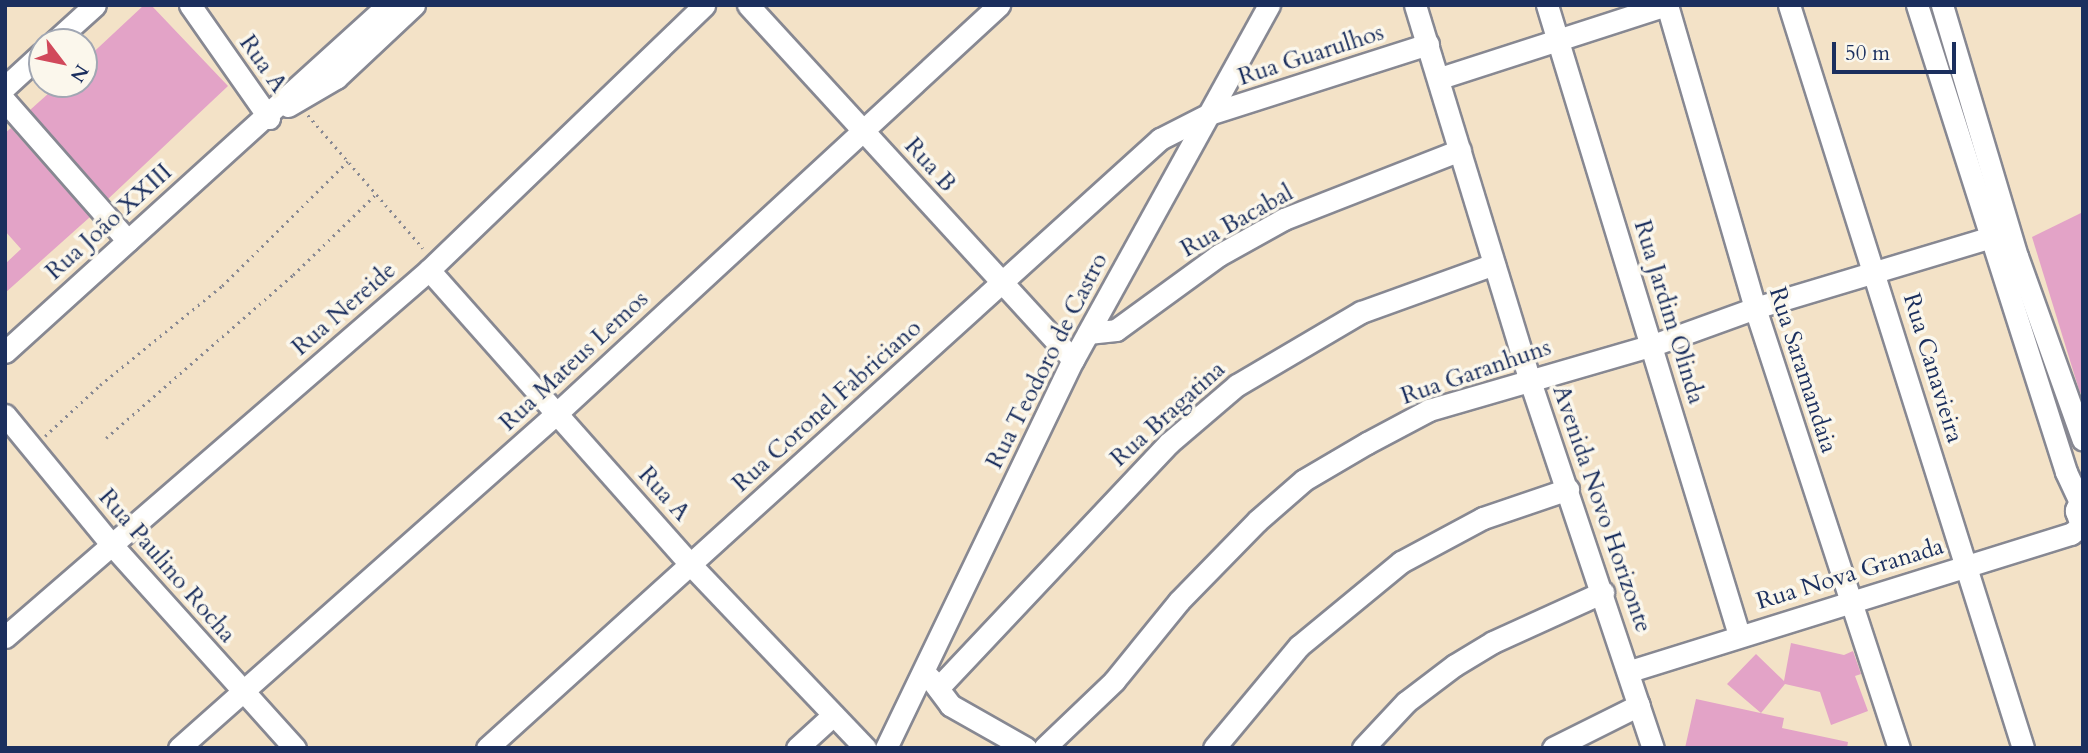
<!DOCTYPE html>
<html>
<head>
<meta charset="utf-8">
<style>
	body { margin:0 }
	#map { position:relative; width:2088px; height:753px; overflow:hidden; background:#f3e2c7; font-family:Cardo,serif }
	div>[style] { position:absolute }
	.building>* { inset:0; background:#e3a3c7 }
	.path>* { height:2.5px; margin-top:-1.25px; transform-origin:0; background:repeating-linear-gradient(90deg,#878892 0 2px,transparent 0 7px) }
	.roads { filter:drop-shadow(2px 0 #878892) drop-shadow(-2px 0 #878892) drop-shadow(0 2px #878892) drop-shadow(0 -2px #878892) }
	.minor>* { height:21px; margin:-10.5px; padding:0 10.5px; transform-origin:10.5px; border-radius:10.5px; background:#fff }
	.major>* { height:26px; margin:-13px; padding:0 13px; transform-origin:13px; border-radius:13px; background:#fff }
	span { translate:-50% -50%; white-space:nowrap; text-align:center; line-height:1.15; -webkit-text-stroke:7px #fbf7ec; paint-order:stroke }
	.street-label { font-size:24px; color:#1b2f5e }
	.frame { position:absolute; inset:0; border:7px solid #1b2f5e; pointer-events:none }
	.north { position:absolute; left:28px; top:28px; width:70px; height:70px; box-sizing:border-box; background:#fbf7ec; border:2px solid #a1a7b3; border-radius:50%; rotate:122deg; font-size:19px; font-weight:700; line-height:28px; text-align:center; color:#1b2f5e }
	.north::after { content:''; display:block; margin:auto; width:24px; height:32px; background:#d1495b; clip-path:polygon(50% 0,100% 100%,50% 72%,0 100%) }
	.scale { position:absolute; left:1832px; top:42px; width:124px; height:32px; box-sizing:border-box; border:4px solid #1b2f5e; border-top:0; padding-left:9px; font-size:21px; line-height:24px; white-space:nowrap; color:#1b2f5e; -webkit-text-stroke:5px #fbf7ec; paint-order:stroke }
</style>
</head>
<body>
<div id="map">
	<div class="building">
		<div style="clip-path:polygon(144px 5px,151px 5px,228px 86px,108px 199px,30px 110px,59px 84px,84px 84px,84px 61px)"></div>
		<div style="clip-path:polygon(11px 128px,90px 217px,5px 293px,5px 264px,21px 249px,5px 231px,5px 133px)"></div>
		<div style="clip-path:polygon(2083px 212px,2083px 392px,2080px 393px,2032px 237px)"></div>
		<div style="clip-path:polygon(1791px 643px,1844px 655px,1853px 651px,1861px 674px,1855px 676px,1868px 711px,1831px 725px,1820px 692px,1785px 684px,1761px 713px,1727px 684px,1756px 654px,1784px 681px)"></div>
		<div style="clip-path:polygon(1696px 699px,1784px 718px,1782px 728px,1848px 742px,1847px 748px,1685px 748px)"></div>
	</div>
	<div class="path">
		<div style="left:308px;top:115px;width:176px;rotate:49.2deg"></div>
		<div style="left:45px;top:436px;width:75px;rotate:-42.8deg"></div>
		<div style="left:100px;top:385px;width:157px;rotate:-39.1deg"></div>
		<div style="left:222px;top:286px;width:177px;rotate:-44.8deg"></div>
		<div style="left:106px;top:438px;width:248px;rotate:-41.1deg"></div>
		<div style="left:293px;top:275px;width:116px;rotate:-44.3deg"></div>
	</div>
	<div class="roads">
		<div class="minor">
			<div style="left:190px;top:5px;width:138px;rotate:55deg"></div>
			<div style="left:748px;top:5px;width:481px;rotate:47.5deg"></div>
			<div style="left:1415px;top:5px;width:390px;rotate:73deg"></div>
			<div style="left:1529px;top:378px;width:390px;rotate:71.5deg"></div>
			<div style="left:1547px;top:5px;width:659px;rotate:73.05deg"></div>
			<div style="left:1667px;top:5px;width:316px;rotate:73.8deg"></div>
			<div style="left:1755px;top:308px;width:463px;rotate:71.9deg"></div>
			<div style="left:1789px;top:5px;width:779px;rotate:72.52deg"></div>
			<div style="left:1917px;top:5px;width:490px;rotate:72.3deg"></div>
			<div style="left:2066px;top:472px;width:35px;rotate:65deg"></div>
			<div style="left:1942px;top:5px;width:262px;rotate:73.4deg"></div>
			<div style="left:2017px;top:256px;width:195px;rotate:70.3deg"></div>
			<div style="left:54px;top:42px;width:55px;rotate:-42.1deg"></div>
			<div style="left:1440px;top:78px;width:237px;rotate:-17.9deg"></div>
			<div style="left:5px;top:87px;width:50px;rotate:-42.6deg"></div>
			<div style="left:5px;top:101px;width:186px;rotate:48.7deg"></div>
			<div style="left:288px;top:106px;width:56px;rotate:-30.3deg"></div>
			<div style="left:336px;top:78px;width:107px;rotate:-43.1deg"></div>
			<div style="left:429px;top:270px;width:395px;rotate:48.4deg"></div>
			<div style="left:691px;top:565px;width:253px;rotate:46.4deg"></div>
			<div style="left:1088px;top:333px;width:28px;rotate:-6deg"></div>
			<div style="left:1116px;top:330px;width:127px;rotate:-36.1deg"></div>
			<div style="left:1219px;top:255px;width:74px;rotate:-29deg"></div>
			<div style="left:1284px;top:219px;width:189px;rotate:-21.4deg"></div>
			<div style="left:5px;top:352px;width:517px;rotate:-42.18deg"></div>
			<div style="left:5px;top:415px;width:167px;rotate:50.6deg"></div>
			<div style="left:111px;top:544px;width:275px;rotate:48deg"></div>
			<div style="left:5px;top:637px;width:561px;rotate:-40.88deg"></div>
			<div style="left:429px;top:270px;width:382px;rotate:-43.9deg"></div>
			<div style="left:1630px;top:671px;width:462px;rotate:-17.3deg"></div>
			<div style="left:2071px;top:534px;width:16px;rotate:-40deg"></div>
			<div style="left:930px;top:678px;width:34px;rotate:53deg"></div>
			<div style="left:950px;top:705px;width:87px;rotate:29.5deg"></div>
			<div style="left:938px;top:688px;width:337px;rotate:-46.7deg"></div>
			<div style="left:1169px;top:443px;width:89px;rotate:-40.5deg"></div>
			<div style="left:1237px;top:385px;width:144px;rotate:-30.5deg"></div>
			<div style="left:1361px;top:312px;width:141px;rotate:-19.8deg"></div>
			<div style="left:179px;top:748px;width:505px;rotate:-41.55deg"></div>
			<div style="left:557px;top:413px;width:602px;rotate:-42.71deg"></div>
			<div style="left:487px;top:748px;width:908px;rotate:-42.14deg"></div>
			<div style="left:1160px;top:139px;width:55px;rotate:-27deg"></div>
			<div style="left:1209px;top:114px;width:230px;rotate:-17.7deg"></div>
			<div style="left:797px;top:748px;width:49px;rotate:-42.5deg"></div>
			<div style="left:886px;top:748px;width:431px;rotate:-64.3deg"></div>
			<div style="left:1073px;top:360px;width:406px;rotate:-61.1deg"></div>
			<div style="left:1044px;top:748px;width:97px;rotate:-43.7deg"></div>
			<div style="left:1114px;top:681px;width:103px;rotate:-50.9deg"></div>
			<div style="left:1179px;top:601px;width:112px;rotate:-45.7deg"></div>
			<div style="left:1257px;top:521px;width:62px;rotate:-41.1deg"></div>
			<div style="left:1304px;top:480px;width:73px;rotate:-30.4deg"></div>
			<div style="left:1367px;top:443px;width:70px;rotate:-28deg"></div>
			<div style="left:1429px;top:410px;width:233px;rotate:-16.2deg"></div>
			<div style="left:1653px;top:345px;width:109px;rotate:-19.9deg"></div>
			<div style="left:1755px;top:308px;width:246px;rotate:-16.7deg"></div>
			<div style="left:1214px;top:748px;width:133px;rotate:-50.2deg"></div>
			<div style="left:1299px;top:646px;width:132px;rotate:-39.5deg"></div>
			<div style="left:1401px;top:562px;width:93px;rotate:-28.2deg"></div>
			<div style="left:1483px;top:518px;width:90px;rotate:-18.8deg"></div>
			<div style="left:1363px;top:748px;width:63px;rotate:-46.9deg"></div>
			<div style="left:1406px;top:702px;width:61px;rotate:-37.1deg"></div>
			<div style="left:1455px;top:665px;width:44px;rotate:-31.2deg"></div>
			<div style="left:1493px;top:642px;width:121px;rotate:-24.4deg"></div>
			<div style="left:1553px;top:748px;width:96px;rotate:-26.6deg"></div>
		</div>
		<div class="major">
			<div style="left:2083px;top:502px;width:10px;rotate:114deg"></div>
			<div style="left:2079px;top:511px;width:12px;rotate:70deg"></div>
		</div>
	</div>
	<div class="street-label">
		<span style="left:1311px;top:55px;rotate:-18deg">Rua Guarulhos</span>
		<span style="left:263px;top:64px;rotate:55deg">Rua A</span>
		<span style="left:930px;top:165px;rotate:48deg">Rua B</span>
		<span style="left:1237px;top:221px;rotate:-29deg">Rua Bacabal</span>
		<span style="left:109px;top:222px;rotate:-42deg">Rua João XXIII</span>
		<span style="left:344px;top:309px;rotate:-41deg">Rua Nereide</span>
		<span style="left:1669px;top:312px;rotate:73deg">Rua Jardim Olinda</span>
		<span style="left:574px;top:361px;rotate:-43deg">Rua Mateus Lemos</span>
		<span style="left:1047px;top:361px;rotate:-63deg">Rua Teodoro de Castro</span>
		<span style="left:1933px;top:368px;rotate:73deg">Rua Canavieira</span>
		<span style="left:1803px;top:370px;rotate:72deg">Rua Saramandaia</span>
		<span style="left:1476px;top:372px;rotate:-19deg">Rua Garanhuns</span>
		<span style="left:827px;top:406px;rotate:-42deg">Rua Coronel Fabriciano</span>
		<span style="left:1168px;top:414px;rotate:-42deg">Rua Bragatina</span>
		<span style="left:664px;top:494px;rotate:48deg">Rua A</span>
		<span style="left:1602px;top:509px;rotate:71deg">Avenida Novo Horizonte</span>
		<span style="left:167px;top:566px;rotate:49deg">Rua Paulino Rocha</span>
		<span style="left:1850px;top:574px;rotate:-17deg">Rua Nova Granada</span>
	</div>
	<div class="frame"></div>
	<div class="north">N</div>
	<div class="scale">50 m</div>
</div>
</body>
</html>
